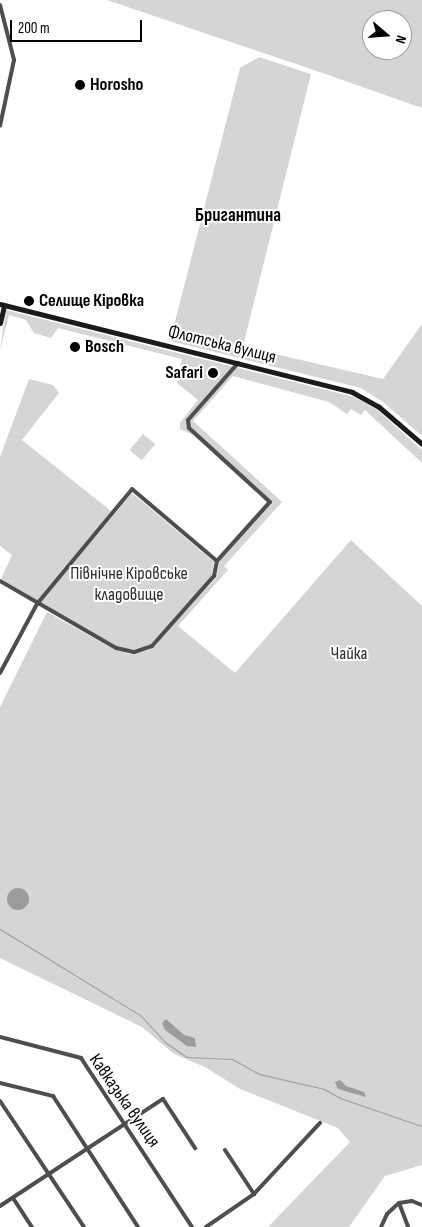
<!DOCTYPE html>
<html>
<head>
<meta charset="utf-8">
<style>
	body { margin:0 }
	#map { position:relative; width:422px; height:1227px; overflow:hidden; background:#fff; font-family:"Sofia Sans Condensed",sans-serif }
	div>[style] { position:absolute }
	.green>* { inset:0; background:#d5d5d5; transform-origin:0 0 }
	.water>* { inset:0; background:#9c9c9c }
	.round { border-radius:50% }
	.stream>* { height:1px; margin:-0.5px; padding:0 0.5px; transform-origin:0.5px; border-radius:0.5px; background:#9c9c9c }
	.street>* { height:4px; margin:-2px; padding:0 2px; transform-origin:2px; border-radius:2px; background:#4e4e4e }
	.secondary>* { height:5px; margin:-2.5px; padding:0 2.5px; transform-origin:2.5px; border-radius:2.5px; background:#1b1b1b }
	.dots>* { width:14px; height:14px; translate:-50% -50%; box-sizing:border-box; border:2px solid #fff; border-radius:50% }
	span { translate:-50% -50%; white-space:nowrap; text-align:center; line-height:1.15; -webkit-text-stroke:4px #fff; paint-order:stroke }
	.poi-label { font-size:18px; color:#000; font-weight:700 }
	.left { translate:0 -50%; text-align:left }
	.right { translate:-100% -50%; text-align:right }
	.street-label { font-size:18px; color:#000 }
	.park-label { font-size:18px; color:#2c2c2c }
	.neighbourhood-label { font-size:19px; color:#000; font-weight:700 }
	.north { position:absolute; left:362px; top:10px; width:50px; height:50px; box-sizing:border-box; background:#fff; border:1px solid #999; border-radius:50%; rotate:108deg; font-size:14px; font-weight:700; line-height:20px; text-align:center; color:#000 }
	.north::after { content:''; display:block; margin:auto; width:18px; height:22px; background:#000; clip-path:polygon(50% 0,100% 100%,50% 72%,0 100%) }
	.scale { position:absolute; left:10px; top:20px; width:132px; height:22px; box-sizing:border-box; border:2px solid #000; border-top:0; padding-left:6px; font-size:15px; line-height:18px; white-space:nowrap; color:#000; -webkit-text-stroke:4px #fff; paint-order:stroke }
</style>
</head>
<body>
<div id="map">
	<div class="green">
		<div style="clip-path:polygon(evenodd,107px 0,422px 0,422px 108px,314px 70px,107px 0,372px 20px,402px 20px,402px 50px,372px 50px,372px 20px)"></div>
		<div style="clip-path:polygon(259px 57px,311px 74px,240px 358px,170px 341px,240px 68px)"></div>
		<div style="clip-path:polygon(6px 310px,354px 397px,376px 409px,422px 450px,422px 463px,365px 410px,361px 415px,351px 409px,347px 414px,329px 402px,233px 376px,193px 421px,282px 502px,224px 566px,228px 570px,178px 626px,235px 673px,351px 540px,422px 606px,422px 1165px,385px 1176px,349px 1227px,268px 1227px,350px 1142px,338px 1128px,240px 1089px,205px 1067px,174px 1054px,142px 1027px,0 958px,0 707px,47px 612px,115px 650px,130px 654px,149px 650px,216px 578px,220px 560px,217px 557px,267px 502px,193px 435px,180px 429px,180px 423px,198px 400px,177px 383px,182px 359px,58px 328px,51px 338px,34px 333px,26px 320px,9px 315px,0 350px)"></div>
		<div style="clip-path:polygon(422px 324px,422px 436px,383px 402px,361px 388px,243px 359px,246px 352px,258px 350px,383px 379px)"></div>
		<div style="clip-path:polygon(29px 379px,53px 385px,59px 393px,22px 440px,111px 511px,37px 602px,1px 579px,12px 555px,0 546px,0 457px)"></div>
		<div style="left:143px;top:434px;width:16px;height:21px;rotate:40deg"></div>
		<div style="clip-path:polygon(132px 493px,214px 562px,211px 577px,170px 625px,151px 645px,130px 650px,116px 647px,39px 604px)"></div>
	</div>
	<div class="water">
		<div class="round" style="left:7px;top:888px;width:22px;height:22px"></div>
		<div style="clip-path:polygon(166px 1019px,184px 1035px,195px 1038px,196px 1047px,187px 1046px,165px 1030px,162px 1023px)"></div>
		<div style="clip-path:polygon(340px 1080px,346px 1086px,364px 1092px,366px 1097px,338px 1089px,335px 1082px)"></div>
	</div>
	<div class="stream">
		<div style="left:0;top:929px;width:164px;rotate:31.6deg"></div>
		<div style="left:140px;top:1015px;width:38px;rotate:47deg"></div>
		<div style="left:166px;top:1043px;width:25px;rotate:34deg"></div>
		<div style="left:187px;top:1057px;width:45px;rotate:2.5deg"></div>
		<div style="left:232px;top:1059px;width:31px;rotate:29deg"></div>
		<div style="left:259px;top:1074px;width:67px;rotate:13deg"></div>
		<div style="left:324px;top:1089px;width:18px;rotate:29deg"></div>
		<div style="left:340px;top:1098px;width:87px;rotate:18.9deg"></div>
	</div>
	<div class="street">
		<div style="left:0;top:5px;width:57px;rotate:75.7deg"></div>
		<div style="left:14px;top:60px;width:67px;rotate:102deg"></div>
		<div style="left:0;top:581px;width:134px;rotate:30deg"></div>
		<div style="left:116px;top:648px;width:18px;rotate:13deg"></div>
		<div style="left:134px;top:652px;width:19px;rotate:-18deg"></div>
		<div style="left:152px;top:646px;width:94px;rotate:-48.5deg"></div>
		<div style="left:214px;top:576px;width:15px;rotate:-79deg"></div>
		<div style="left:217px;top:561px;width:79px;rotate:-48.1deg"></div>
		<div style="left:270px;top:502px;width:110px;rotate:-137.6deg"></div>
		<div style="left:189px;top:428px;width:8px;rotate:-97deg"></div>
		<div style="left:188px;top:420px;width:76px;rotate:-48.7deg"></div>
		<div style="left:0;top:673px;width:78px;rotate:-61.8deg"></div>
		<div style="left:37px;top:604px;width:149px;rotate:-50.4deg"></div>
		<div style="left:132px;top:489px;width:111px;rotate:40.3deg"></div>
		<div style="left:0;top:1037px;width:84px;rotate:14.5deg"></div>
		<div style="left:81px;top:1058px;width:202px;rotate:56.7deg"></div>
		<div style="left:0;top:1083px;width:55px;rotate:13.8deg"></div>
		<div style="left:53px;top:1096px;width:156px;rotate:57deg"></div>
		<div style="left:0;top:1101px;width:151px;rotate:56.3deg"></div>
		<div style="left:225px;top:1150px;width:53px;rotate:56.6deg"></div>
		<div style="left:13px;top:1198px;width:35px;rotate:57deg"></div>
		<div style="left:399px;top:1203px;width:26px;rotate:69deg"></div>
		<div style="left:0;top:1206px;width:195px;rotate:-33.3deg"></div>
		<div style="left:163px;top:1099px;width:59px;rotate:56.9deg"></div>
		<div style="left:206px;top:1227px;width:58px;rotate:-34.5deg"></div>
		<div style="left:254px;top:1194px;width:97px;rotate:-47.1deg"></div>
		<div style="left:381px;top:1227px;width:14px;rotate:-65deg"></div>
		<div style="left:387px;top:1214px;width:16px;rotate:-43deg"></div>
		<div style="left:399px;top:1203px;width:13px;rotate:-9deg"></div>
		<div style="left:412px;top:1201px;width:11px;rotate:22deg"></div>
	</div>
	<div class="secondary">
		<div style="left:0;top:304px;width:363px;rotate:14deg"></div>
		<div style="left:352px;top:392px;width:31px;rotate:29deg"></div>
		<div style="left:379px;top:407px;width:57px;rotate:40.7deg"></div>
		<div style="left:0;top:323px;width:18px;rotate:-77deg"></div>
	</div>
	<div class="dots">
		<div style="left:80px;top:85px;background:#000"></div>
		<div style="left:29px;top:301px;background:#000"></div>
		<div style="left:75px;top:347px;background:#000"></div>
		<div style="left:213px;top:373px;background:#000"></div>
	</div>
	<div class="poi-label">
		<span class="left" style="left:90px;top:85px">Horosho</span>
		<span class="left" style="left:39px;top:301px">Селище Кіровка</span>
		<span class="left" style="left:85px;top:347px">Bosch</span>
		<span class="right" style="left:203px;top:373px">Safari</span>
	</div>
	<div class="street-label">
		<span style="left:222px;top:345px;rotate:14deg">Флотська вулиця</span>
		<span style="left:124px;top:1101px;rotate:55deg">Кавказька вулиця</span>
	</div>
	<div class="park-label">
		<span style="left:129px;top:585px">Північне Кіровське<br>кладовище</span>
		<span style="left:349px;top:654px">Чайка</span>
	</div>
	<div class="neighbourhood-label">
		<span style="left:238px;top:216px">Бригантина</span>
	</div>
	<div class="north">N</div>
	<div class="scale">200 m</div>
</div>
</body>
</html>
